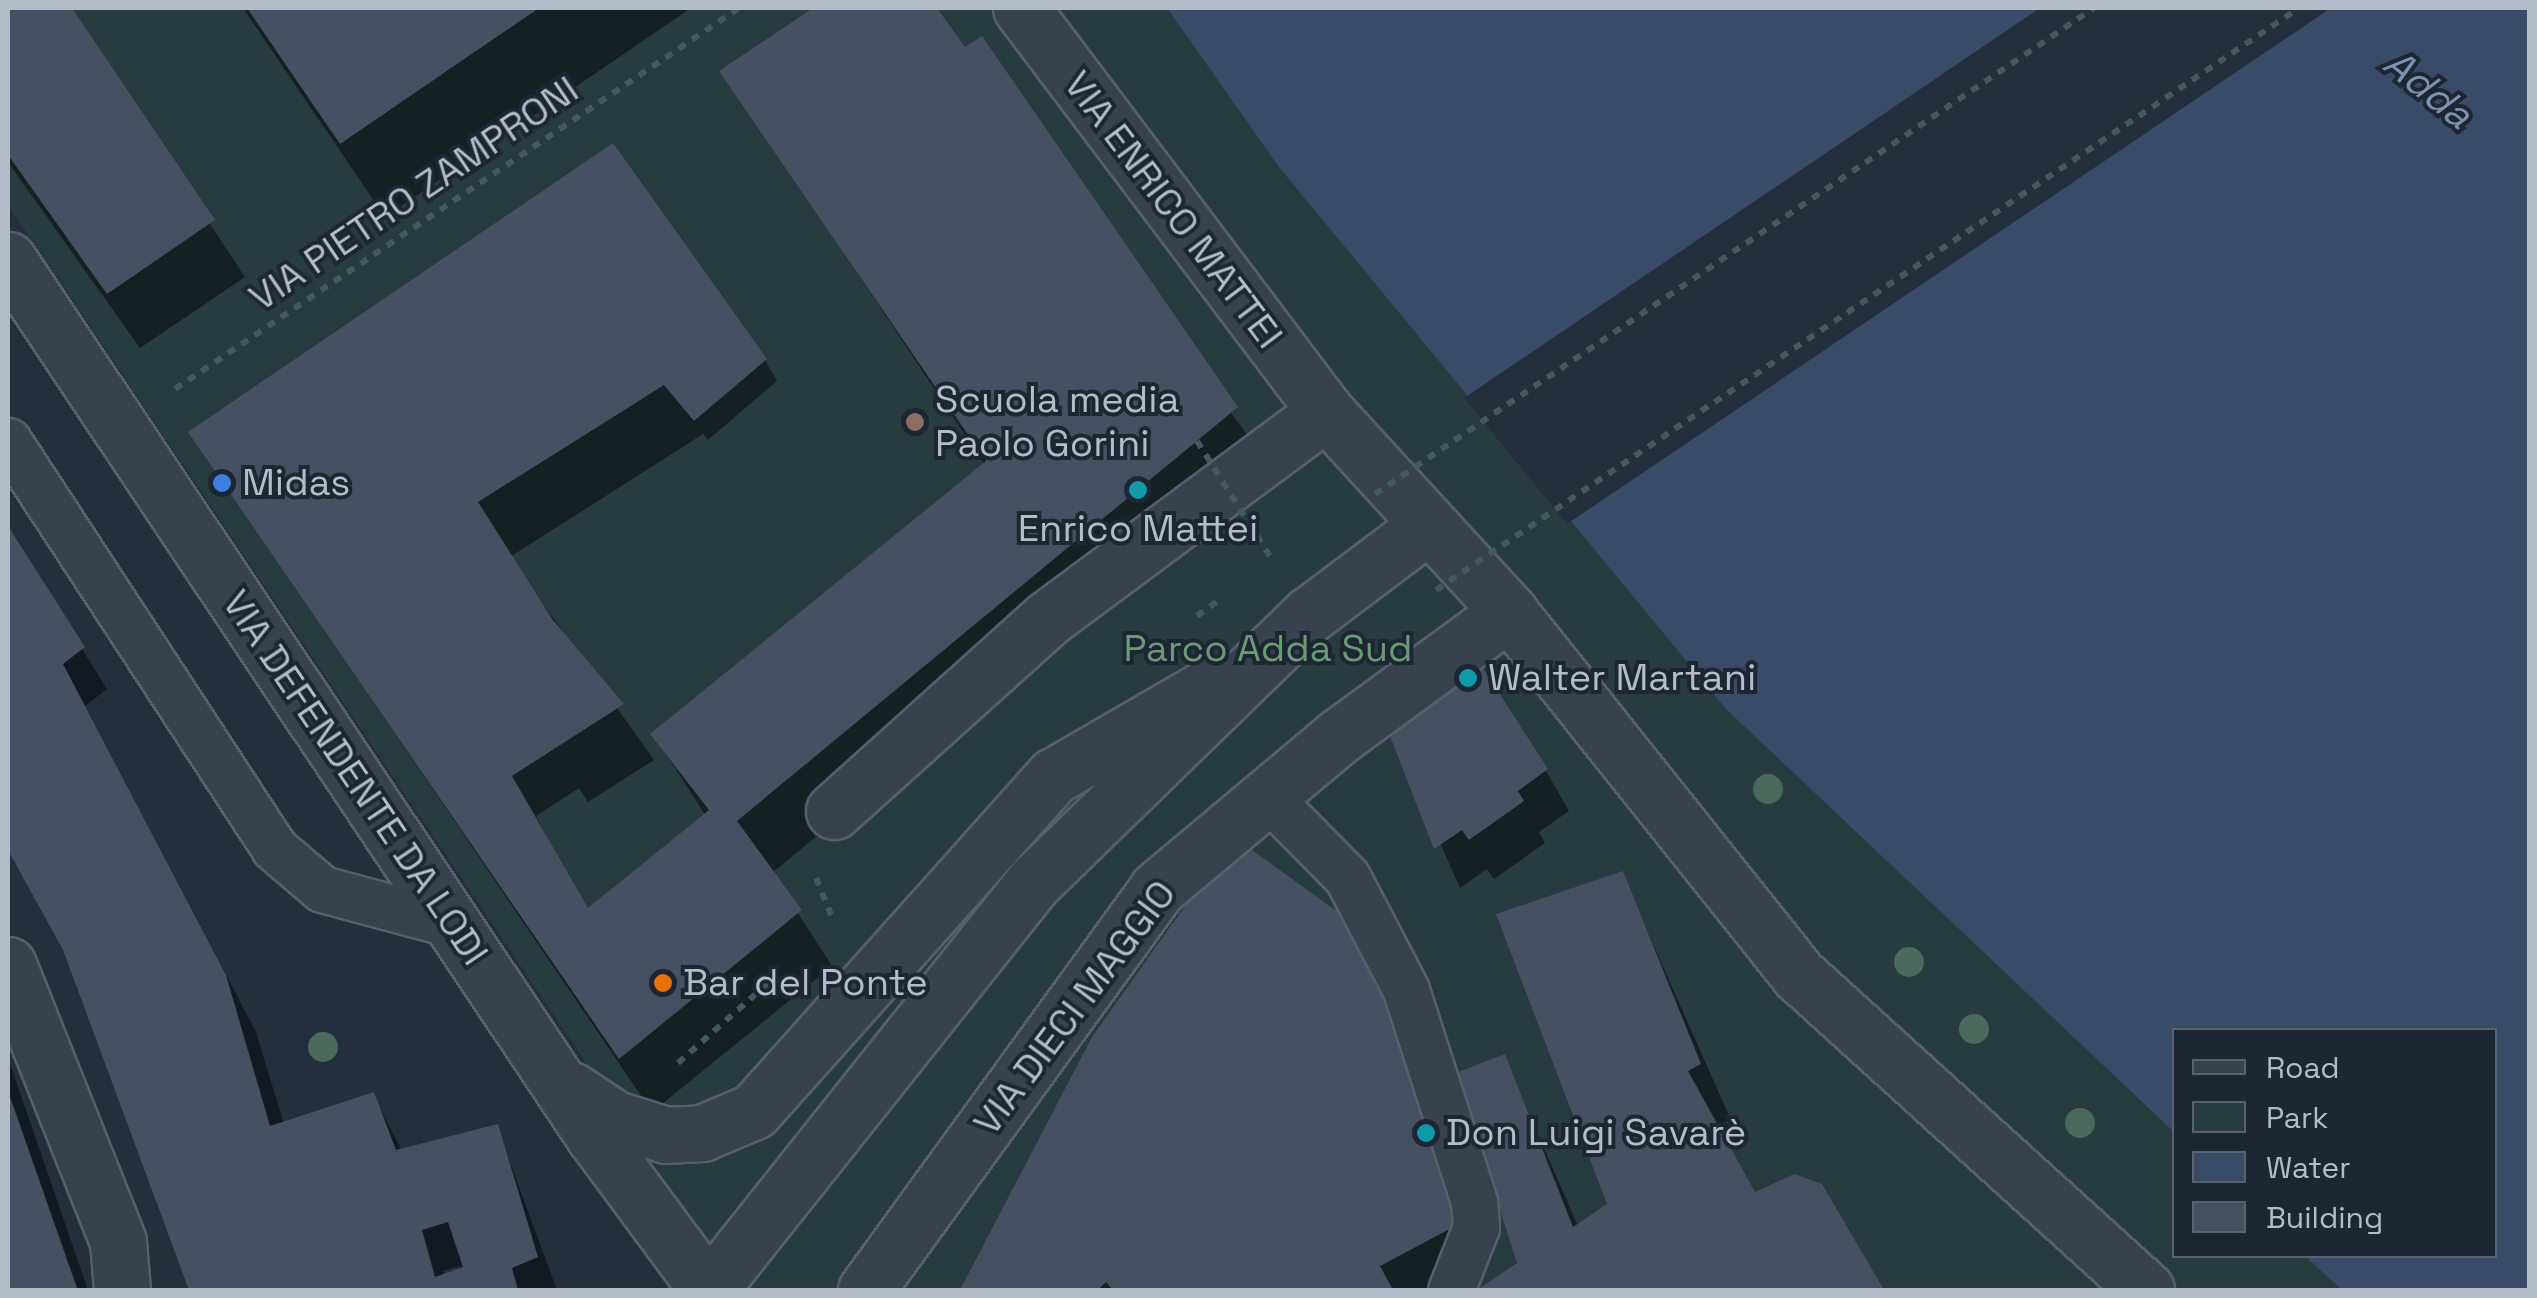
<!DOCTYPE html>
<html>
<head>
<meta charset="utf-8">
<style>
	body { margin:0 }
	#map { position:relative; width:2537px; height:1298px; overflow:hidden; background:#242f3e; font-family:"Space Grotesk",sans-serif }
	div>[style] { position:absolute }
	.green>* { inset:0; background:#263c3f }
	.water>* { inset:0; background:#394c67 }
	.pier>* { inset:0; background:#242f3e }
	.shadow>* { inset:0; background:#0007 }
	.building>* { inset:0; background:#455162 }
	.path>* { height:6px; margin-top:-3px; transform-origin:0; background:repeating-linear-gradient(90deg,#44595c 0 8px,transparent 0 16px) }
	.roads { filter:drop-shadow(2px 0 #565f6c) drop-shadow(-2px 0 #565f6c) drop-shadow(0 2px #565f6c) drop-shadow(0 -2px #565f6c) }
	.service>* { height:45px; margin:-22.5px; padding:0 22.5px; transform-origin:22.5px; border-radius:22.5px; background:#38414e }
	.pedestrian>* { height:55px; margin:-27.5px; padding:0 27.5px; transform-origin:27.5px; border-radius:27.5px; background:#38414e }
	.minor>* { height:55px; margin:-27.5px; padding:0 27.5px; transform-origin:27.5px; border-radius:27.5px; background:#38414e }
	.tertiary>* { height:55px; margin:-27.5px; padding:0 27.5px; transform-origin:27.5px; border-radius:27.5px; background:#38414e }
	.path-bridge>* { height:6px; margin-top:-3px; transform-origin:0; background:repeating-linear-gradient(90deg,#44595c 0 8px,transparent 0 16px) }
	.trees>* { width:30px; height:30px; margin:-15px; border-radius:50%; background:#4b6a5d }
	.dots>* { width:28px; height:28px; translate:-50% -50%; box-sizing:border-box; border:5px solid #1d2633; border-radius:50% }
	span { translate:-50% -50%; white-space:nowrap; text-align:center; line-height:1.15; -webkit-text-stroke:8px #1d2633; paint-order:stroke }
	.street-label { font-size:38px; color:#b4bcc9 }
	.poi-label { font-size:38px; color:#b4bcc9 }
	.left { translate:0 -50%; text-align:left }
	.park-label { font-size:38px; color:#6b9a76 }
	.water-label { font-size:40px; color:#7c92b1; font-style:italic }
	.frame { position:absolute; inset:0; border:10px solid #b4bcc9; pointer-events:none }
	.legend { position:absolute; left:2172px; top:1028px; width:325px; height:230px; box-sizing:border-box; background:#1d2633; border:2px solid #59626f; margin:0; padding:12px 18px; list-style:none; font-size:30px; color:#b4bcc9 }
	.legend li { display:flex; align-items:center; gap:20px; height:50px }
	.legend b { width:50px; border:2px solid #59626f }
</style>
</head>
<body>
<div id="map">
	<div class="green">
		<div style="clip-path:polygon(evenodd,8px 8px,2529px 8px,2529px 1290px,739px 1290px,8px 205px,8px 8px,2174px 1030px,2494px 1030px,2494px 1256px,2174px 1256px,2174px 1030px)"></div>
	</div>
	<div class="water">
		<div style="clip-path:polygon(1167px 8px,2529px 8px,2529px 1290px,2342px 1290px,2305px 1256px,2494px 1256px,2494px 1030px,2174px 1030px,2174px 1132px,1726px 709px,1279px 167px)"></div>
	</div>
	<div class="pier">
		<div style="clip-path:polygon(2040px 8px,2331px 8px,1567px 524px,1464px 398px)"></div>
	</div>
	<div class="shadow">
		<div style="clip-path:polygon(8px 8px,67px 8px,245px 277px,140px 348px,8px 162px)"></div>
		<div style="clip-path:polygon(243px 8px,691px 8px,385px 217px)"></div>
		<div style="clip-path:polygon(818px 8px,933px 8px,1268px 463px,772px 873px,832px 966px,652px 1112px,191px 433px,765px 360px,777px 381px,708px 440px,703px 434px,510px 557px,654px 760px,588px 802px,579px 788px,536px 816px,587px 912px,706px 816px,653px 734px,985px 465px,723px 72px)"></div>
		<div style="clip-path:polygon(evenodd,8px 530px,107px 689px,85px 706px,256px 1032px,284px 1124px,373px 1095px,402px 1151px,497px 1127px,557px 1290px,194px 1290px,65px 949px,8px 844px,8px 530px,460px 1266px,462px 1270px,445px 1276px,443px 1271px,460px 1266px)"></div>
		<div style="clip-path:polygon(1391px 732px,1546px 771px,1569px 811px,1539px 832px,1545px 843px,1494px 879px,1487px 869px,1460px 888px)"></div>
		<div style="clip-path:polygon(1234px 841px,1392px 1001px,1390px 1022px,1480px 1265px,1432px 1290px,963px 1290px,1094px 1038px)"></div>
		<div style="clip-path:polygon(1622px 874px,1731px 1120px,1716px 1125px,1755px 1195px,1820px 1186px,1881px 1290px,1479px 1290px,1520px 1264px,1504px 1057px,1578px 1226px,1610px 1205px)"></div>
		<div style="clip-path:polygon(8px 1058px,88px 1290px,8px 1290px)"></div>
	</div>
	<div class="building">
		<div style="clip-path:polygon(8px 8px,72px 8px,215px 220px,107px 294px,8px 155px)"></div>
		<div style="clip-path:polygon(247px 8px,539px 8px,340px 144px)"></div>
		<div style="clip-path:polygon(813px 8px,937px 8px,965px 47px,982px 36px,1238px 407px,737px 821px,802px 910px,619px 1059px,188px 432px,613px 143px,767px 359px,694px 421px,664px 385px,478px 502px,553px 620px,624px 704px,512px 776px,588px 908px,709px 810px,650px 734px,986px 461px,719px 71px)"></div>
		<div style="clip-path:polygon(evenodd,8px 526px,85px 647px,63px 664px,226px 975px,270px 1126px,374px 1092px,396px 1150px,498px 1124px,538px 1257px,512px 1268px,518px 1290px,189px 1290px,63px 950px,8px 850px,8px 526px,448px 1222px,463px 1267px,435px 1277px,422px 1230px,448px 1222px)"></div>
		<div style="clip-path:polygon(1483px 668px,1548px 769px,1518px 791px,1524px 801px,1469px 840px,1462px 830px,1434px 849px,1388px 731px)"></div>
		<div style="clip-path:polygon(1234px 837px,1342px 915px,1371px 960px,1459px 1224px,1380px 1266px,1393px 1290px,1113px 1290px,1106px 1282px,1098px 1290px,960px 1290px,1092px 1037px)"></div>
		<div style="clip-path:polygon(1623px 871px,1701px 1064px,1688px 1071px,1755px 1192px,1794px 1174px,1822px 1184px,1884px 1290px,1477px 1290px,1517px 1263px,1456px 1073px,1505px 1054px,1573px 1227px,1607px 1204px,1496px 914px)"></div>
		<div style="clip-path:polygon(8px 1091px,77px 1288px,72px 1290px,8px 1290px)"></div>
	</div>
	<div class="path">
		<div style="left:175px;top:389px;width:681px;rotate:-34.04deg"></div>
		<div style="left:1197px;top:616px;width:27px;rotate:-36deg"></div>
		<div style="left:816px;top:878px;width:48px;rotate:67.8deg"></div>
		<div style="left:678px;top:1063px;width:132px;rotate:-41.6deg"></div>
	</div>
	<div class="roads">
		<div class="service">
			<div style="left:8px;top:441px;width:486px;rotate:56.8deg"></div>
			<div style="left:274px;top:848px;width:63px;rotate:40.5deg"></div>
			<div style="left:322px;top:889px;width:136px;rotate:15deg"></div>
			<div style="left:1267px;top:796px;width:114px;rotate:45.4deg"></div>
			<div style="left:1347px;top:877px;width:127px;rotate:62.4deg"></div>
			<div style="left:1406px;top:990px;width:223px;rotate:72.2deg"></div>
			<div style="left:1474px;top:1202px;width:25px;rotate:85deg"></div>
			<div style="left:1476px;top:1227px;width:68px;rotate:111.6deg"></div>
		</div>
		<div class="pedestrian">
			<div style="left:1326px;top:412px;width:271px;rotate:47.5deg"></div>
		</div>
		<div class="minor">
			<div style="left:834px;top:811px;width:287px;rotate:-42deg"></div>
			<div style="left:1047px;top:619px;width:347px;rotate:-36.6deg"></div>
			<div style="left:1326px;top:412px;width:506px;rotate:-127.05deg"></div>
			<div style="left:8px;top:965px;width:298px;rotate:68.3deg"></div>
			<div style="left:118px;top:1242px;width:48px;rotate:85.2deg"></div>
			<div style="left:866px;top:1290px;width:495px;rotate:-54deg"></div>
			<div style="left:1157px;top:889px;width:236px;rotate:-40deg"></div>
			<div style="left:1338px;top:737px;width:212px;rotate:-36.2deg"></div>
			<div style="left:1509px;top:612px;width:466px;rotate:51.4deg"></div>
			<div style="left:1800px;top:976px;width:467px;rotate:42.2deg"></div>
		</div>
		<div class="tertiary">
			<div style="left:8px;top:260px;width:1054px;rotate:56.22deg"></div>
			<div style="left:594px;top:1136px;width:192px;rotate:53.5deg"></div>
			<div style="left:571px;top:1090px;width:53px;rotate:33.4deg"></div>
			<div style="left:615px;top:1119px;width:53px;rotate:17.4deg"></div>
			<div style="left:666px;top:1135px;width:36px;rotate:-3deg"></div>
			<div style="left:702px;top:1133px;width:56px;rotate:-22.9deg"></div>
			<div style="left:754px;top:1111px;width:450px;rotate:-48.2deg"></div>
			<div style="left:1054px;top:776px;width:179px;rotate:-30.1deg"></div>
			<div style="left:709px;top:1290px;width:520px;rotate:-51.48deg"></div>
			<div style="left:1033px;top:883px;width:385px;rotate:-44.2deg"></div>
			<div style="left:1309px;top:615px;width:121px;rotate:-37deg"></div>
		</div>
	</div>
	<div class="path-bridge">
		<div style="left:1197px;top:441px;width:144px;rotate:57.7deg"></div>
		<div style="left:1375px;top:494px;width:868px;rotate:-34.06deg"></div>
		<div style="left:1436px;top:590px;width:1041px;rotate:-34deg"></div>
	</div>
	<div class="trees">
		<div style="left:1768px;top:789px"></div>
		<div style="left:1909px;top:962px"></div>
		<div style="left:1974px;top:1029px"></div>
		<div style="left:323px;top:1047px"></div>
		<div style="left:2080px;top:1123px"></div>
	</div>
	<div class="dots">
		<div style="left:915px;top:422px;background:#8d6e63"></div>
		<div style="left:222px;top:483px;background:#3f7fe0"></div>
		<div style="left:1138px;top:490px;background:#0f9aa8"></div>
		<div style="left:1468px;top:678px;background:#0f9aa8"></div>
		<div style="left:663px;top:983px;background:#e8710a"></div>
		<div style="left:1426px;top:1133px;background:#0f9aa8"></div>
	</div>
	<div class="street-label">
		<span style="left:414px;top:194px;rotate:-34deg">VIA PIETRO ZAMPRONI</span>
		<span style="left:1173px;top:210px;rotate:53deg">VIA ENRICO MATTEI</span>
		<span style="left:355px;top:778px;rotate:56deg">VIA DEFENDENTE DA LODI</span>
		<span style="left:1075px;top:1008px;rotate:-53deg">VIA DIECI MAGGIO</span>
	</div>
	<div class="poi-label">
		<span class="left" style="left:935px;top:422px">Scuola media<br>Paolo Gorini</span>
		<span class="left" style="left:242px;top:483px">Midas</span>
		<span style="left:1138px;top:529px">Enrico Mattei</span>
		<span class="left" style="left:1488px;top:678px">Walter Martani</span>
		<span class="left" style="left:683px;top:983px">Bar del Ponte</span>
		<span class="left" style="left:1446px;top:1133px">Don Luigi Savarè</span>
	</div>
	<div class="park-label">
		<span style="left:1268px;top:649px">Parco Adda Sud</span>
	</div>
	<div class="water-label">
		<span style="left:2428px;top:89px;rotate:39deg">Adda</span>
	</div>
	<div class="frame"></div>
	<ul class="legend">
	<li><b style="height:12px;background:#38414e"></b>Road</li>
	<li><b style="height:28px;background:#263c3f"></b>Park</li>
	<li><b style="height:28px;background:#394c67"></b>Water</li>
	<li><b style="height:28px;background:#455162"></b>Building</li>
	</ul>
</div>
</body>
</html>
